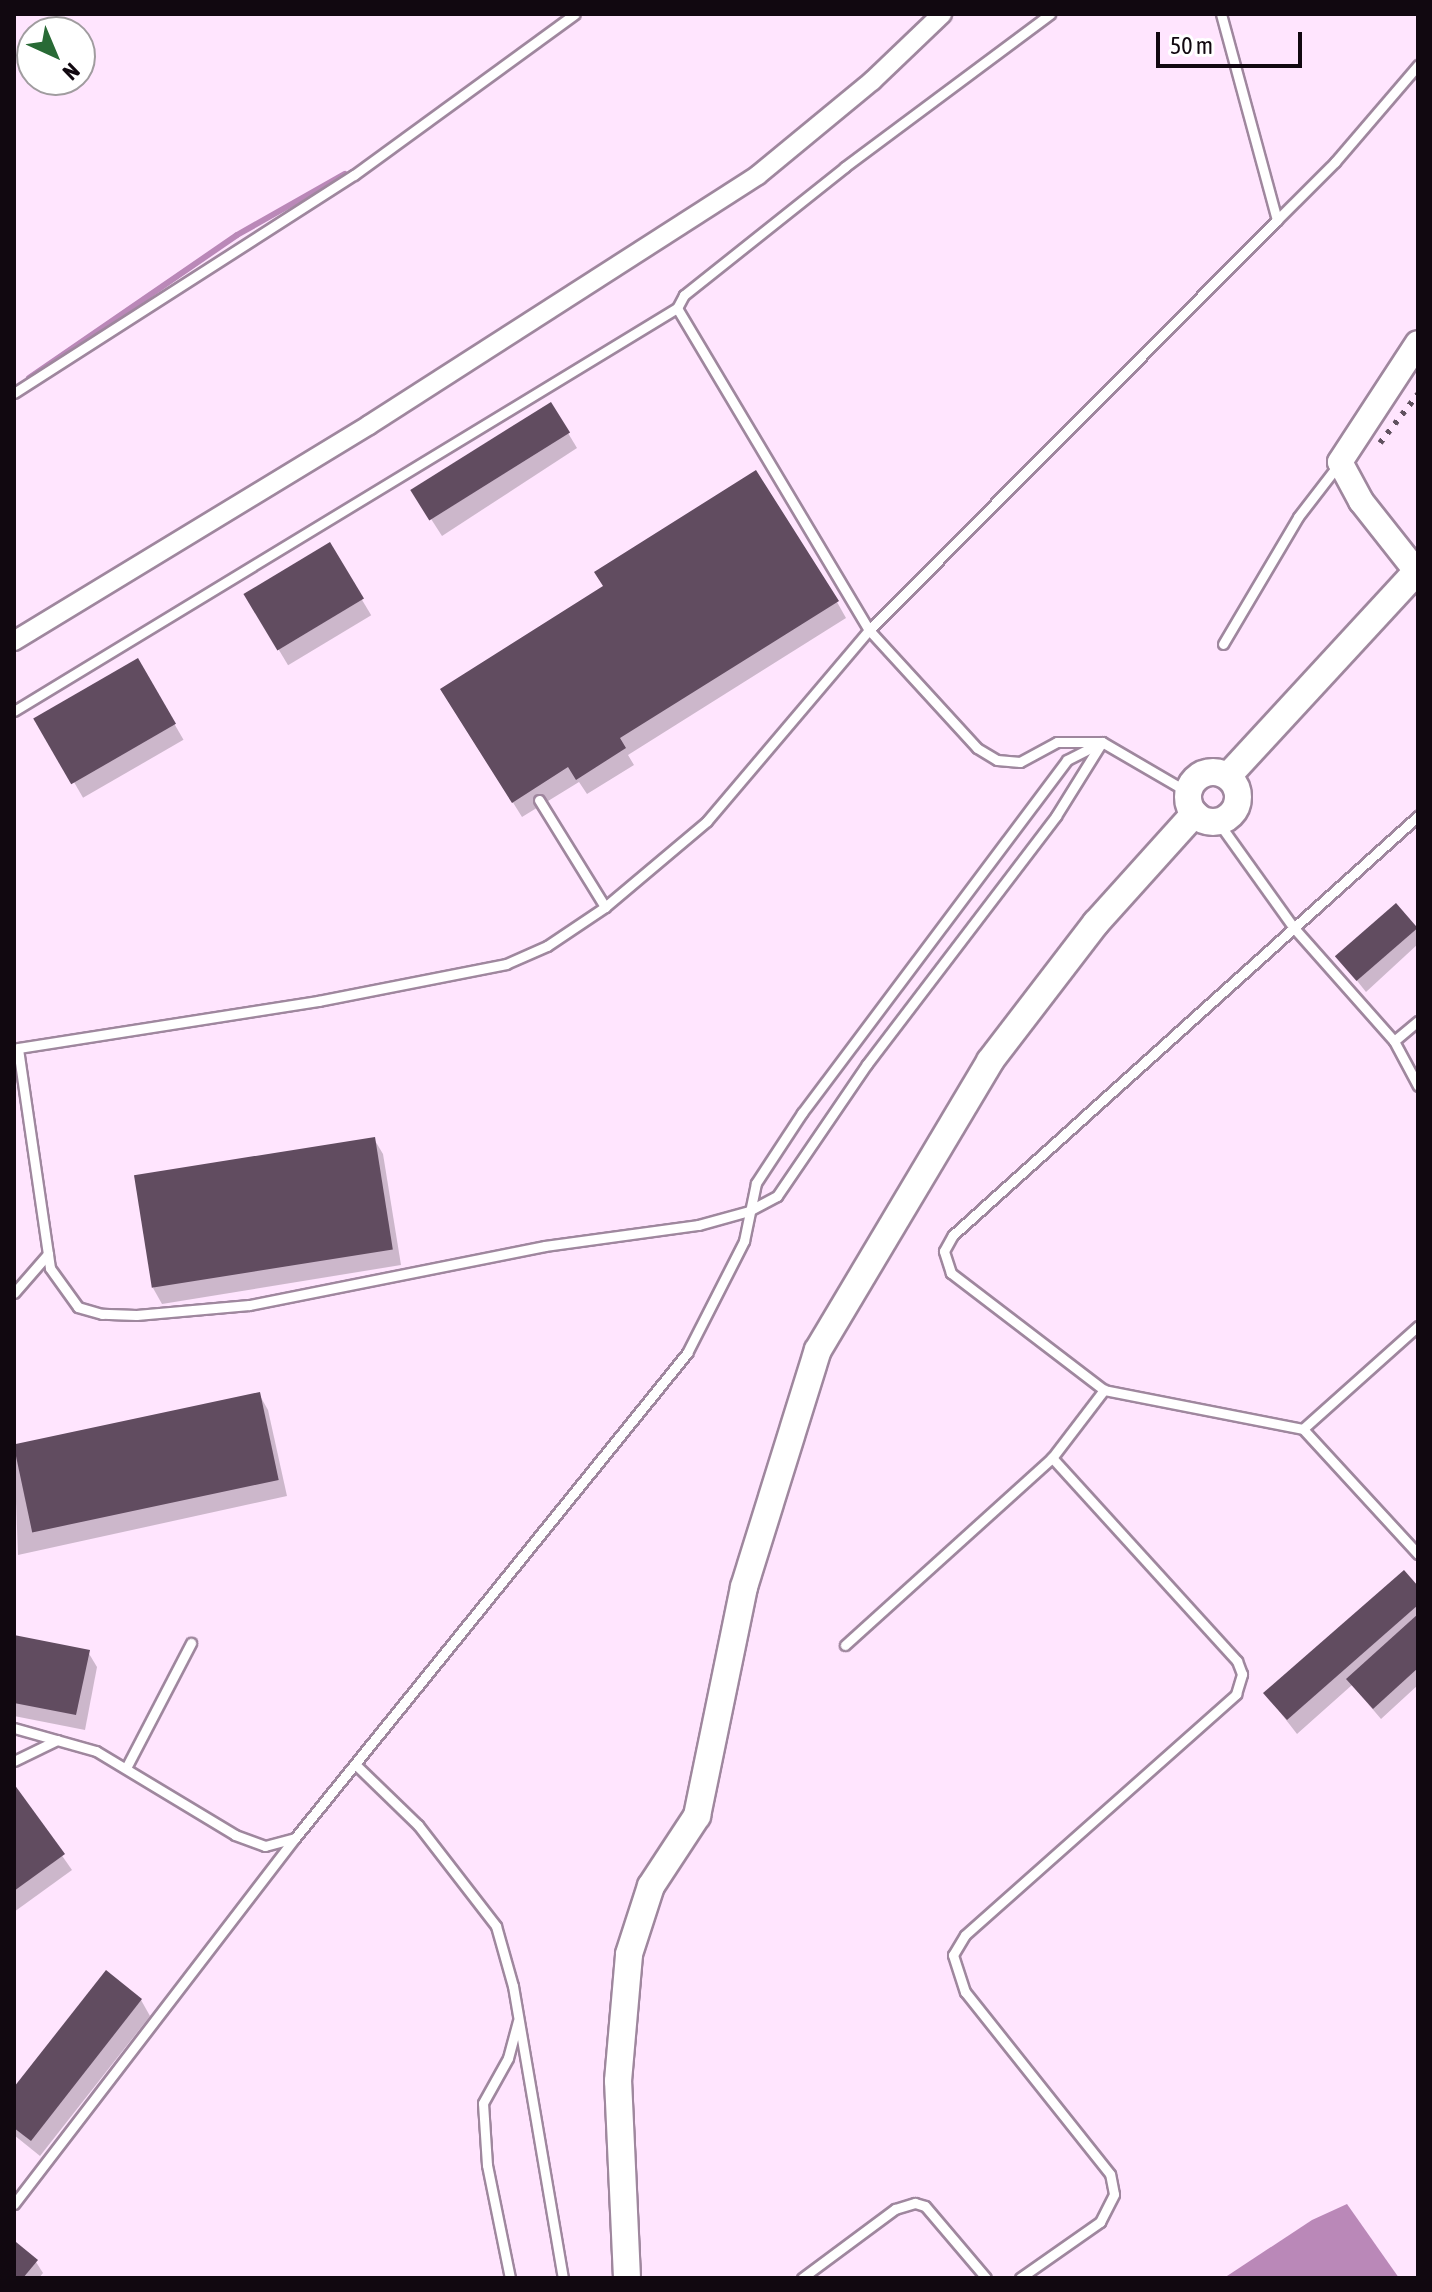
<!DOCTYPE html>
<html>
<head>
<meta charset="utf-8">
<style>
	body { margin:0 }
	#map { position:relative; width:1432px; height:2292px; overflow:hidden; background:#ffe5fe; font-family:"Asap Condensed",sans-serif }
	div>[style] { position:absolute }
	.water>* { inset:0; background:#ba88b8 }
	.shadow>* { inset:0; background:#0003; transform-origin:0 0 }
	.stream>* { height:6px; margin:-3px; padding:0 3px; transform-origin:3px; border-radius:3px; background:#ba88b8 }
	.building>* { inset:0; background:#614c60; transform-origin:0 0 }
	.roads { filter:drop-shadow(2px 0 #9f879e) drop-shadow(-2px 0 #9f879e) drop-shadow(0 2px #9f879e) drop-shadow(0 -2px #9f879e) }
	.service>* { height:9px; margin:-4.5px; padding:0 4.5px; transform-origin:4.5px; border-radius:4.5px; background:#fff }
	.minor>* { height:18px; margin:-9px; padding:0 9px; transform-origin:9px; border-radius:9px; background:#fff }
	.tertiary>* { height:24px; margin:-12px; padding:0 12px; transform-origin:12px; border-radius:12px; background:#fff }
	.secondary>* { height:26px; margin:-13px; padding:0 13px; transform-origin:13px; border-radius:13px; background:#fff }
	.secondary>.ring { margin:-13px; padding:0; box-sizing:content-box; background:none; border:26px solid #fff; border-radius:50% }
	.rail>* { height:6px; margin-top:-3px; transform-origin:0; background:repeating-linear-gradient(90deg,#60515f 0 4px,transparent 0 12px) }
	span { translate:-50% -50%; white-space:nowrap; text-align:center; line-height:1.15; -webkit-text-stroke:8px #fff; paint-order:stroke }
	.frame { position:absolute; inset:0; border:16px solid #110810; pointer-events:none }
	.north { position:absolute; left:16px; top:16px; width:80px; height:80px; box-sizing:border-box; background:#fff; border:2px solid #a09c9f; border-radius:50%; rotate:136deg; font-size:22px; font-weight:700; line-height:32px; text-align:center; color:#110810 }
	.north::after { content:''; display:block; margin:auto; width:28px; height:36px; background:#286a35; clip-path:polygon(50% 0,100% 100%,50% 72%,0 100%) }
	.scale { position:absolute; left:1156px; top:32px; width:146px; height:36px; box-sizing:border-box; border:4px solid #110810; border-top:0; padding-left:10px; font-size:24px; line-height:28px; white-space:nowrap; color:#110810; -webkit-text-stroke:6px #fff; paint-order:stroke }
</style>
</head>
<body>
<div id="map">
	<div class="water">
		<div style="clip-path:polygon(1347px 2204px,1399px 2278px,1224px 2278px,1312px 2220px)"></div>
	</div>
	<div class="shadow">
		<div style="clip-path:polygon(568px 433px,577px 448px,442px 536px,424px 508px)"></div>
		<div style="left:329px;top:545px;width:82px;height:97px;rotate:59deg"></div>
		<div style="clip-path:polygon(837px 602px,846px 618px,628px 755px,634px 765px,587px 794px,579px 782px,522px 817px,452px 705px)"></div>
		<div style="left:138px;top:661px;width:91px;height:116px;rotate:60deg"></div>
		<div style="clip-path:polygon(1396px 905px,1418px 930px,1418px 944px,1366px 992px,1339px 958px)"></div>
		<div style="clip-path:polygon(374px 1139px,383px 1154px,401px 1265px,162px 1304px,153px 1288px)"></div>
		<div style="clip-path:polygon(259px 1394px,268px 1410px,287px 1496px,18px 1555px,14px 1448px)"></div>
		<div style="clip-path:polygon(1418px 1589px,1418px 1685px,1381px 1719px,1352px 1685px,1297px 1734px,1266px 1694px)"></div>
		<div style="clip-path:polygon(14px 1637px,88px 1652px,97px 1667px,85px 1730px,14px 1716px)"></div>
		<div style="clip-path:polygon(14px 1787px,72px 1870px,14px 1912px)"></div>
		<div style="clip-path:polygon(141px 2000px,150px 2016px,40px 2156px,14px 2135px,14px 2090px)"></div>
		<div style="clip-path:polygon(16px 2244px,36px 2262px,43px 2273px,39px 2278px,14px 2278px)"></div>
	</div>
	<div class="stream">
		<div style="left:29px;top:378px;width:252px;rotate:-34.5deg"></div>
		<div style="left:237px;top:235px;width:124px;rotate:-29.5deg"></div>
	</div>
	<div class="building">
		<div style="left:551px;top:402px;width:36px;height:166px;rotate:58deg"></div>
		<div style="clip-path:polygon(756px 470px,839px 601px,620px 738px,626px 748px,576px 780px,568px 767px,512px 803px,440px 689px,603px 586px,594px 572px)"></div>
		<div style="left:330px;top:542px;width:66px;height:101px;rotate:59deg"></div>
		<div style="left:138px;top:658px;width:76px;height:121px;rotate:60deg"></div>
		<div style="left:1396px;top:903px;width:33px;height:81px;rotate:49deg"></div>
		<div style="left:375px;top:1137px;width:114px;height:244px;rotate:81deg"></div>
		<div style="left:260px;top:1392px;width:90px;height:252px;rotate:78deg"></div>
		<div style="clip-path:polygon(1404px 1570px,1418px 1586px,1418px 1605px,1287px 1720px,1263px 1693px)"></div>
		<div style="clip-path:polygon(1418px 1614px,1418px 1668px,1373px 1709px,1346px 1679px)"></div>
		<div style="clip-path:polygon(14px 1635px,90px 1650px,76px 1715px,14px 1703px)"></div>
		<div style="clip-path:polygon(14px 1784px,65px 1854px,14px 1891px)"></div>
		<div style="clip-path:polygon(106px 1970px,142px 1999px,31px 2141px,14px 2128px,14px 2087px)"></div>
		<div style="clip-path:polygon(16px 2242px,38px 2260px,23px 2278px,14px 2278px)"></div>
	</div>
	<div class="roads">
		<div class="service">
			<div style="left:1050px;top:14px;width:256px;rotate:143.3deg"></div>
			<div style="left:845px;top:167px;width:206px;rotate:141.5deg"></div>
			<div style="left:684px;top:295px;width:15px;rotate:118deg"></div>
			<div style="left:677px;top:308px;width:375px;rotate:59.2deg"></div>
			<div style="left:869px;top:630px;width:160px;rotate:47.5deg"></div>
			<div style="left:977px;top:748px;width:23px;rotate:31deg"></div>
			<div style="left:997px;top:760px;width:23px;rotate:5deg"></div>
			<div style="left:1020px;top:762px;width:42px;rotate:-28.4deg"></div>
			<div style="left:1057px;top:742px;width:45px"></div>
			<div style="left:1102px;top:742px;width:99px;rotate:30.2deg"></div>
			<div style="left:1277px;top:220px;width:82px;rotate:-45deg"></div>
			<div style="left:1335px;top:162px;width:128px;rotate:-49.4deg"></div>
			<div style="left:14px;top:393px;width:404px;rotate:-32.7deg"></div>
			<div style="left:354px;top:175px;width:273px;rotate:-36.1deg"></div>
			<div style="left:1223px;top:644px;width:147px;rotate:-59.4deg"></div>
			<div style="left:1298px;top:517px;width:66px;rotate:-52.4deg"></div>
			<div style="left:14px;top:711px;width:776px;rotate:-31.29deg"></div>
			<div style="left:1102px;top:742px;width:87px;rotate:121.9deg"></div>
			<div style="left:1056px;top:816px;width:312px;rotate:127.3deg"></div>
			<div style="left:867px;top:1064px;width:160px;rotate:124.3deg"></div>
			<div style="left:777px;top:1196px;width:32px;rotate:152deg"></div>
			<div style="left:749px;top:1211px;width:53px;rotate:164.6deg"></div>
			<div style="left:698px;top:1225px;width:154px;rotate:172.2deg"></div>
			<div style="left:545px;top:1246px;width:302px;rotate:168.7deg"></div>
			<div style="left:249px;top:1305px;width:113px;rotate:174.9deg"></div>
			<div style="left:136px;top:1315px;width:34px;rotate:-178deg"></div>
			<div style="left:102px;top:1314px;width:25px;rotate:-164deg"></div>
			<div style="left:78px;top:1307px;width:48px;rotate:-125.7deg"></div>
			<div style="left:50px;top:1268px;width:222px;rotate:-98.3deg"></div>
			<div style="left:18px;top:1048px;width:304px;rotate:-8.9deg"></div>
			<div style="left:318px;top:1001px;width:192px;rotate:-11.1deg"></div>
			<div style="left:506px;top:964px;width:45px;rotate:-23.7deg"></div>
			<div style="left:547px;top:946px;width:70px;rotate:-33.9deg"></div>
			<div style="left:605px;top:907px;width:133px;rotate:-40.1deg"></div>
			<div style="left:707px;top:821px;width:250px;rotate:-49.7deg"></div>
			<div style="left:869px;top:630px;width:578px;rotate:-45.14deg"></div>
			<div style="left:1277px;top:220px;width:213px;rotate:-105.2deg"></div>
			<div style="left:539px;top:800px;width:126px;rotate:58.3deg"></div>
			<div style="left:1218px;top:822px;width:130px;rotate:54.4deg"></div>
			<div style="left:1294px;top:928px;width:151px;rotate:48.5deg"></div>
			<div style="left:1394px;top:1041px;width:31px;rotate:-40deg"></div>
			<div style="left:1394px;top:1041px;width:51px;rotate:61.9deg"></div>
			<div style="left:14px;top:1293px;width:52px;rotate:-48.9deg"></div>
			<div style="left:1418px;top:1326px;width:154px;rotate:138.2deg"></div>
			<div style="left:1303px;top:1429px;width:170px;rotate:47.4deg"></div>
			<div style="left:1303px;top:1429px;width:203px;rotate:-168.9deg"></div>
			<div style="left:1104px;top:1390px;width:193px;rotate:-142.6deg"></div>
			<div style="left:951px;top:1273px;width:23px;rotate:-108deg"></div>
			<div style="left:944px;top:1251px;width:18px;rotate:-61deg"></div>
			<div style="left:953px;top:1235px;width:626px;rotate:-42.02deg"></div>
			<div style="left:845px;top:1645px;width:279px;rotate:-42.1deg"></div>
			<div style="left:1052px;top:1458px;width:86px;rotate:-52.6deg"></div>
			<div style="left:14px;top:1728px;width:85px;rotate:15.7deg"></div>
			<div style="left:96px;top:1751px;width:162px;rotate:31.1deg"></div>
			<div style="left:235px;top:1835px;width:32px;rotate:20deg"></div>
			<div style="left:265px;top:1846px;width:31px;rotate:-15deg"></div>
			<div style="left:14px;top:1761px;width:48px;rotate:-26deg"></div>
			<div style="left:356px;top:1765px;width:86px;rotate:44.1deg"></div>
			<div style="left:418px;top:1825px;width:128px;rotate:52.3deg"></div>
			<div style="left:496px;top:1926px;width:62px;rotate:74.2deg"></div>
			<div style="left:513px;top:1986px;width:296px;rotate:80.3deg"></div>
			<div style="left:126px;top:1768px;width:141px;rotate:-62.5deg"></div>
			<div style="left:14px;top:2204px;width:461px;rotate:-52.5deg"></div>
			<div style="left:295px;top:1838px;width:624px;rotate:-51.05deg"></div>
			<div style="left:687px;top:1353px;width:126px;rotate:-63deg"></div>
			<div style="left:744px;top:1241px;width:59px;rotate:-78.3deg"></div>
			<div style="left:756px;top:1183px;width:84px;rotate:-56.7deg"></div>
			<div style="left:802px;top:1113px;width:441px;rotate:-53.1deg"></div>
			<div style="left:1067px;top:760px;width:39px;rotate:-27deg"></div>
			<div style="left:510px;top:2278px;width:115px;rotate:-101.5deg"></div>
			<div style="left:487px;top:2165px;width:62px;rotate:-93.7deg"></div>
			<div style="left:483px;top:2103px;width:51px;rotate:-60.9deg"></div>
			<div style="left:508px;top:2058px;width:38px;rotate:-75deg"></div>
			<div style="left:802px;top:2278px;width:116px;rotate:-36.6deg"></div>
			<div style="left:895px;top:2209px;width:21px;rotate:-17deg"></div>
			<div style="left:915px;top:2203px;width:10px;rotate:17deg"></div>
			<div style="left:925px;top:2206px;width:94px;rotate:49.7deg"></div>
			<div style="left:1020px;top:2278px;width:98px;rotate:-35deg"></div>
			<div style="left:1100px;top:2222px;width:31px;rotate:-63deg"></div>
			<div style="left:1114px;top:2194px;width:20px;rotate:-101deg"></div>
			<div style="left:1110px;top:2174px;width:233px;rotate:-128.5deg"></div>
			<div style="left:965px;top:1992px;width:39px;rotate:-108deg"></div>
			<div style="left:953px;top:1955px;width:23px;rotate:-59deg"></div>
			<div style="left:965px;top:1935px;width:363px;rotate:-41.6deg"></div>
			<div style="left:1236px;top:1694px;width:21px;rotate:-73deg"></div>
			<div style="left:1242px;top:1674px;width:14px;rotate:-111deg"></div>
			<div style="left:1237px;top:1661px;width:275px;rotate:-132.3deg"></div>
		</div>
		<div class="minor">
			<div style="left:14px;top:641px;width:416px;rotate:-31.3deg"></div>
			<div style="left:369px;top:425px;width:462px;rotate:-32.7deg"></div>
			<div style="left:758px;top:175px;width:148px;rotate:-39.5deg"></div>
			<div style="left:872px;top:81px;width:97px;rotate:-43.7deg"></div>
		</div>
		<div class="tertiary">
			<div style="left:1417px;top:572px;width:90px;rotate:-128.3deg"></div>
			<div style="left:1361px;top:501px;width:44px;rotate:-118.3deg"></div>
			<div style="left:1340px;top:462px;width:142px;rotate:-56.8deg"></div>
		</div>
		<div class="secondary">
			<div class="ring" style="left:1188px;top:772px;width:24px;height:24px"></div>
			<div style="left:1228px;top:776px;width:280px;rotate:-47.3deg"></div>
			<div style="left:627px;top:2278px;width:197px;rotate:-92.6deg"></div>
			<div style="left:618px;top:2081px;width:127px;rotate:-85deg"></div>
			<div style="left:629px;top:1954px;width:71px;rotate:-72.1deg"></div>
			<div style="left:651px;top:1886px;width:84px;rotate:-56.7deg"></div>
			<div style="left:697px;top:1816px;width:234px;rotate:-78.4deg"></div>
			<div style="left:744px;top:1587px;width:248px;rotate:-72.7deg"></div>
			<div style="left:818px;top:1350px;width:336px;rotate:-59.2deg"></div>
			<div style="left:990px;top:1061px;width:174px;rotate:-52.5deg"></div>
			<div style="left:1096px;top:923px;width:147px;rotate:-48deg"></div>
		</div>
	</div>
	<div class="rail">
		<div style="left:1380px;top:443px;width:62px;rotate:-52.2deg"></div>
	</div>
	<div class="frame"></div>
	<div class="north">N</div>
	<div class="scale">50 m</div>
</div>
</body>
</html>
